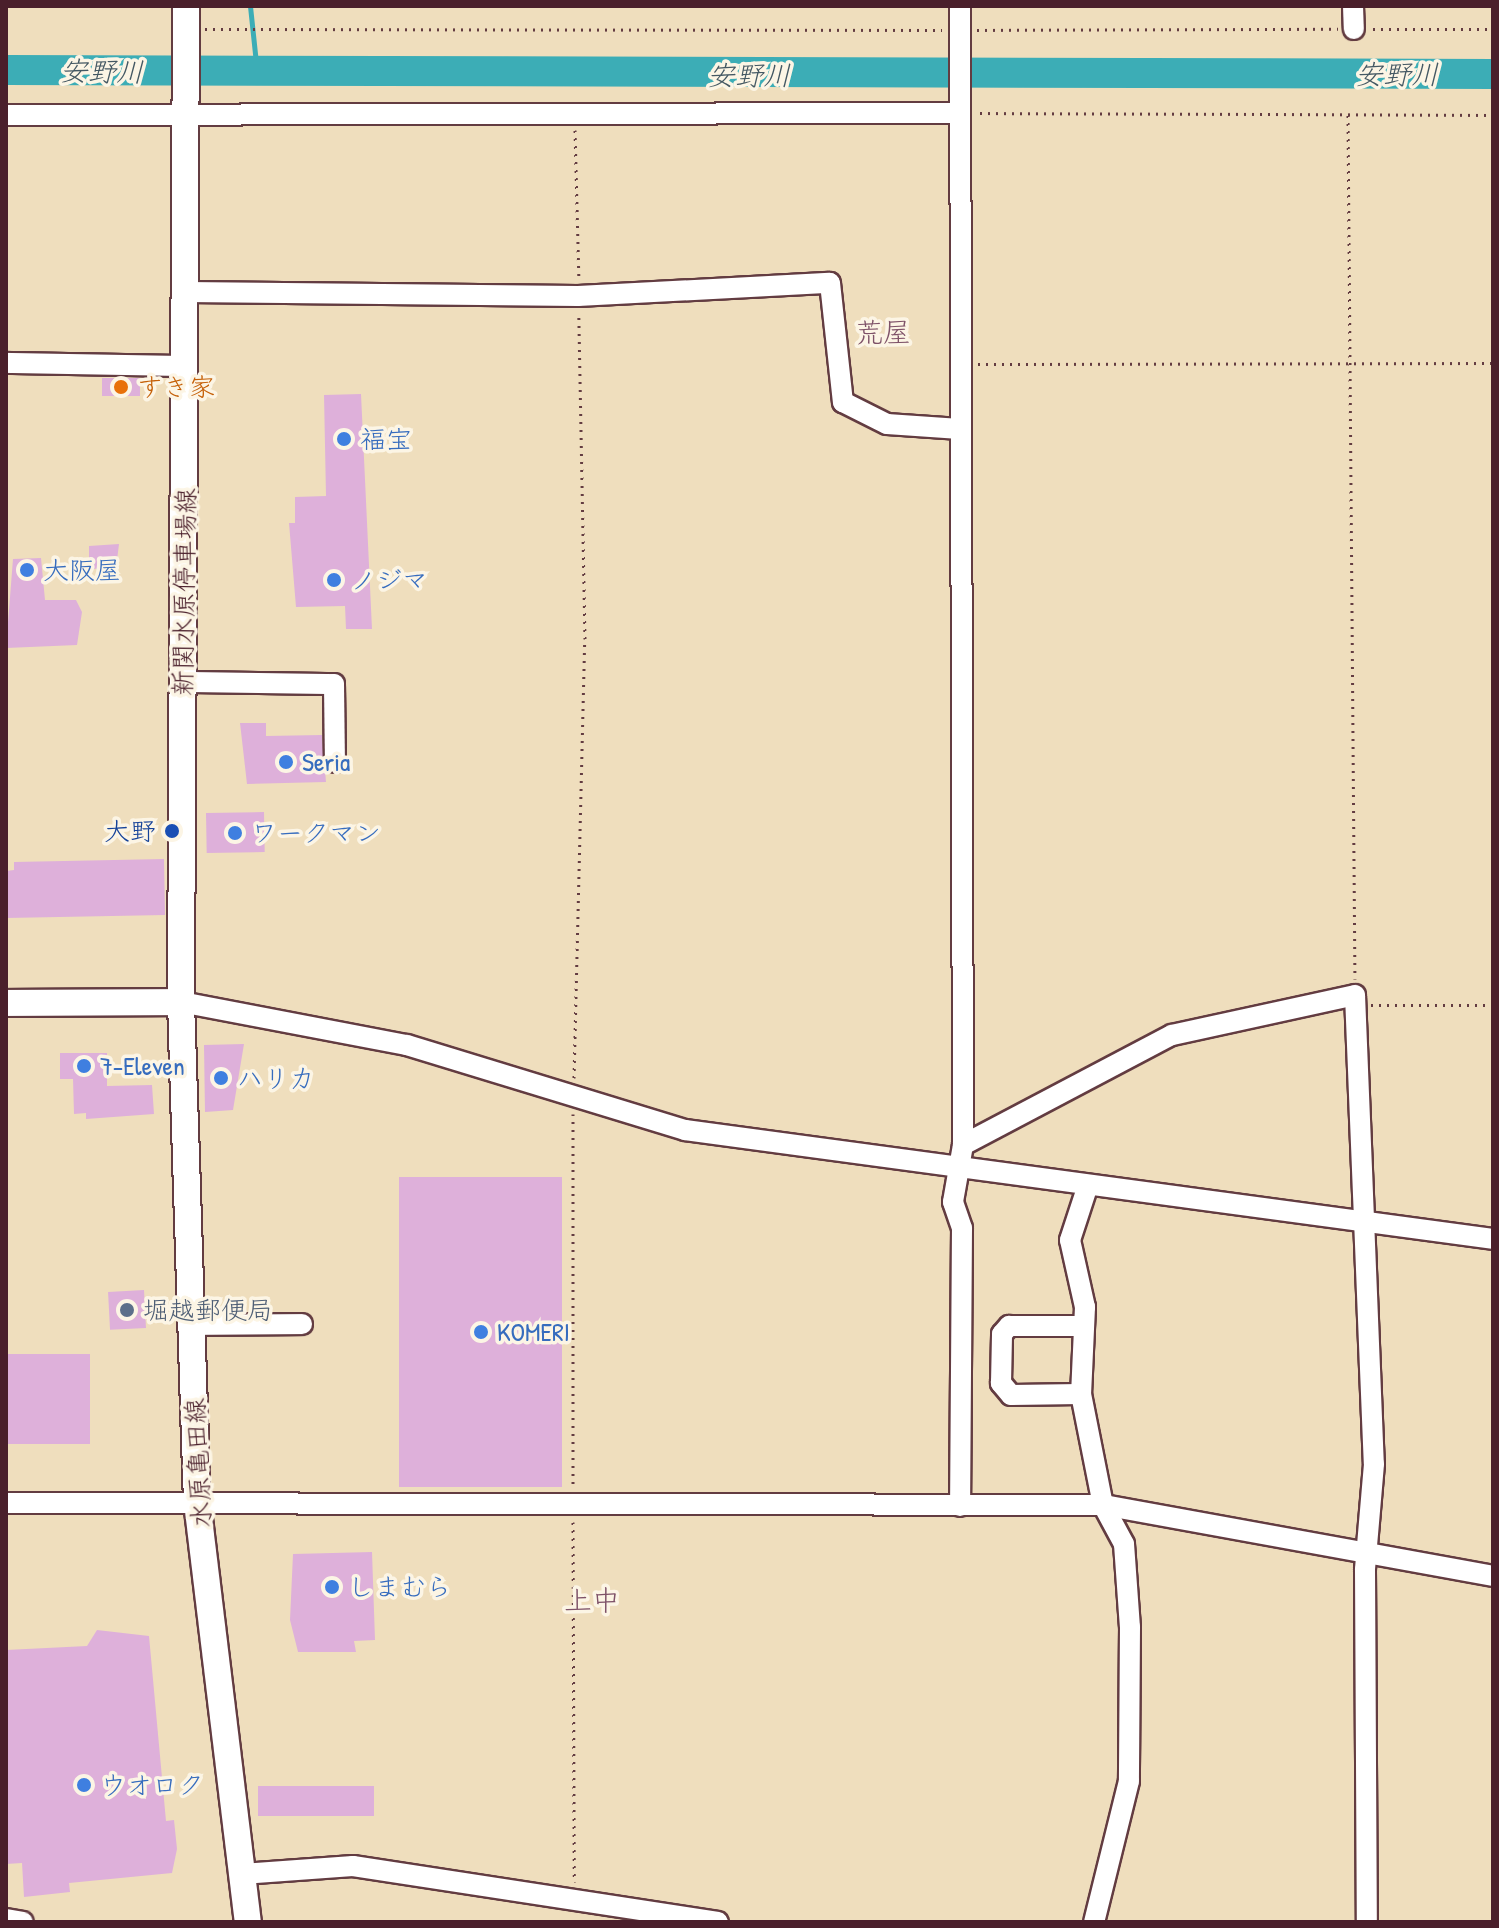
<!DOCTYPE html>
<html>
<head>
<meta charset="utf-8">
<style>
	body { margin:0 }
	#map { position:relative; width:1499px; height:1928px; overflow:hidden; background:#efdebd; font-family:"Patrick Hand","Klee One",sans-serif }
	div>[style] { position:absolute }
	.stream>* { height:5px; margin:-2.5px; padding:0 2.5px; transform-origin:2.5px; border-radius:2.5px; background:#3cadb6 }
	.river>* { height:30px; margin:-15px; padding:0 15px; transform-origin:15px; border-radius:15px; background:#3cadb6 }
	.building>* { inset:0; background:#deb0da; transform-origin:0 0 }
	.path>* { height:3px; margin-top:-1.5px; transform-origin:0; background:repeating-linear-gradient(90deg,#633c41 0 2px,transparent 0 8px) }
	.roads { filter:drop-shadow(2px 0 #633c41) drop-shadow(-2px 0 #633c41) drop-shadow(0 2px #633c41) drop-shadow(0 -2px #633c41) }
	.minor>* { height:20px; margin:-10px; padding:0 10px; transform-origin:10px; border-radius:10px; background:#fff }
	.major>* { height:26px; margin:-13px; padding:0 13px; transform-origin:13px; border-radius:13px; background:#fff }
	.dots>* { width:22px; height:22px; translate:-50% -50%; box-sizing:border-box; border:4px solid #fcf5e5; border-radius:50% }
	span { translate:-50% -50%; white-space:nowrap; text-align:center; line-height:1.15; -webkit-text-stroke:7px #fcf5e5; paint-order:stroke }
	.food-label { font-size:26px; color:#c56008 }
	.left { translate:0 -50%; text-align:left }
	.shop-label { font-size:26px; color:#366cbe }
	.street-label { font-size:26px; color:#4a1f2b }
	.transit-label { font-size:26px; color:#164399 }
	.right { translate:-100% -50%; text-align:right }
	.service-label { font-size:26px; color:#4e5e75 }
	.water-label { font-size:28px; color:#445863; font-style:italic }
	.neighbourhood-label { font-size:28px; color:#7e5268 }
	.frame { position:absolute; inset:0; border:8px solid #4a1f2b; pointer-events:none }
</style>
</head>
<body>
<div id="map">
	<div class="stream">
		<div style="left:250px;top:6px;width:67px;rotate:84deg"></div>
	</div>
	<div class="river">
		<div style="left:6px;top:70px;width:1487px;rotate:0.15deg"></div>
	</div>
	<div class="building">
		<div style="left:102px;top:378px;width:38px;height:18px"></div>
		<div style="clip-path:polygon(361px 394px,372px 629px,346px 629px,345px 606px,296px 607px,289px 523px,295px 523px,295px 497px,326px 496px,324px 395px)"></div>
		<div style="clip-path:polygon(119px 544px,116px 568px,89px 569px,89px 546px)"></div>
		<div style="clip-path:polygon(41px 558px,45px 600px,76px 600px,82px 612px,77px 645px,6px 648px,13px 559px)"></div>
		<div style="clip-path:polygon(240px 723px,266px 723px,266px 736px,322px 735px,326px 782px,247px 784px)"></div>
		<div style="left:264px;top:812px;width:40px;height:58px;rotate:89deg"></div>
		<div style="clip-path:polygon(164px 859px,165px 915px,6px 918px,6px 871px,14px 870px,14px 862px)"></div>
		<div style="clip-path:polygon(244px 1044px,233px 1110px,205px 1112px,204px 1045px)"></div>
		<div style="clip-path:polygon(60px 1053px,107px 1053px,107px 1086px,152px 1085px,154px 1114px,86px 1119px,86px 1113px,74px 1114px,73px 1079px,60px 1079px)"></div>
		<div style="left:399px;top:1177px;width:163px;height:310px"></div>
		<div style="left:144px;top:1290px;width:38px;height:36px;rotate:87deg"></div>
		<div style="left:6px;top:1354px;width:84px;height:90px"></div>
		<div style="clip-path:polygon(372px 1552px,375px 1640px,354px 1641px,356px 1652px,298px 1652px,290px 1620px,293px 1554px)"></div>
		<div style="clip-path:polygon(97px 1630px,149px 1636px,166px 1821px,174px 1820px,177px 1849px,172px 1873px,69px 1883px,70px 1892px,24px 1897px,22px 1863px,6px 1864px,6px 1650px,87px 1646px)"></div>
		<div style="left:374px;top:1786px;width:30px;height:116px;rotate:90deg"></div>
	</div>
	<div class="path">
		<div style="left:205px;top:29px;width:737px;rotate:0.08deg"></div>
		<div style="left:1373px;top:29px;width:120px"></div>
		<div style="left:977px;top:30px;width:361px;rotate:-0.2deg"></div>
		<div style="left:980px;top:113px;width:513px;rotate:0.22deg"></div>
		<div style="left:1348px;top:115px;width:864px;rotate:89.54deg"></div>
		<div style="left:575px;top:130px;width:149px;rotate:88.5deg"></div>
		<div style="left:978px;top:364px;width:515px;rotate:-0.11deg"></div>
		<div style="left:1371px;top:1005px;width:122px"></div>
		<div style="left:574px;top:1078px;width:439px;rotate:-88.6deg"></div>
		<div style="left:585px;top:639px;width:325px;rotate:-91.1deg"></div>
		<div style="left:573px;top:1114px;width:372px;rotate:90deg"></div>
		<div style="left:573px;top:1522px;width:360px;rotate:89.8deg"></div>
	</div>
	<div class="roads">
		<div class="minor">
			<div style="left:960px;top:6px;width:1139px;rotate:89.85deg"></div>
			<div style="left:963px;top:1145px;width:58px;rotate:100deg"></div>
			<div style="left:953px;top:1202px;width:28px;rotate:71deg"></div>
			<div style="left:962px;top:1228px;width:278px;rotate:90.4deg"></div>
			<div style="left:1353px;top:6px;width:23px;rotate:88deg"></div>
			<div style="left:6px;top:115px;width:954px;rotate:-0.12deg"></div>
			<div style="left:186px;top:292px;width:392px;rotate:0.6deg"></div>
			<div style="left:578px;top:296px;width:252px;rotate:-3deg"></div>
			<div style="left:830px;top:283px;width:120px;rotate:83.8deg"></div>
			<div style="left:843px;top:402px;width:49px;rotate:26.6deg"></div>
			<div style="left:887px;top:424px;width:73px;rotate:3.9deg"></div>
			<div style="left:6px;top:363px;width:180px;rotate:1deg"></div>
			<div style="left:183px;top:682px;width:151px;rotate:0.8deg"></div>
			<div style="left:334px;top:684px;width:78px;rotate:89.3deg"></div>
			<div style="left:181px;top:1002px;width:230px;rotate:10.8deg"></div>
			<div style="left:407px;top:1045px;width:291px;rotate:17deg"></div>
			<div style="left:685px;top:1130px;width:815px;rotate:7.68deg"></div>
			<div style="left:963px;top:1145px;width:236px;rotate:-27.8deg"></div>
			<div style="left:1172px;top:1035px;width:187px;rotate:-12.3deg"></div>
			<div style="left:1355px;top:995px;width:469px;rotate:87.7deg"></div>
			<div style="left:1374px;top:1464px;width:106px;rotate:94.9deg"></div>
			<div style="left:1365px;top:1570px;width:352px;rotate:89.7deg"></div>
			<div style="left:1088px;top:1185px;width:58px;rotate:108.1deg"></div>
			<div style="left:1070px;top:1240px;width:69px;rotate:77.4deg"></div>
			<div style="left:1085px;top:1307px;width:87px;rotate:92.6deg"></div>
			<div style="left:1081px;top:1394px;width:113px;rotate:78.8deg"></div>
			<div style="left:1103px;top:1505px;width:44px;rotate:61.7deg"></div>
			<div style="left:1124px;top:1544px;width:83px;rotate:85.9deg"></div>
			<div style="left:1130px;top:1627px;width:154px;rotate:90.4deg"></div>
			<div style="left:1129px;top:1781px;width:145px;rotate:103.9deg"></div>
			<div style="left:191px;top:1325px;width:111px;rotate:-0.5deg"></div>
			<div style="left:1081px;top:1394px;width:70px;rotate:179.2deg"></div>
			<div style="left:1011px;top:1395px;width:16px;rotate:-130deg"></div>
			<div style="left:1001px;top:1383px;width:49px;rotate:-88.8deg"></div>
			<div style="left:1002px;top:1334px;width:11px;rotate:-49deg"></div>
			<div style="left:1009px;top:1326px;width:75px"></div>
			<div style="left:6px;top:1503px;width:1097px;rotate:0.1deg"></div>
			<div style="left:1103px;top:1505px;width:396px;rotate:10.3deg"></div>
			<div style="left:242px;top:1874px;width:111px;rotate:-4.1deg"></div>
			<div style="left:353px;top:1866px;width:369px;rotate:8.7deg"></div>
			<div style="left:6px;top:1919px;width:17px;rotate:10deg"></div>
		</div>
		<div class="major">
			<div style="left:186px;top:6px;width:996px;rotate:90.29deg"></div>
			<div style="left:181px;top:1002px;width:500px;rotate:88.17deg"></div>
			<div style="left:197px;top:1502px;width:423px;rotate:83.1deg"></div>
			<div style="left:6px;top:1003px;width:175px;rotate:-0.3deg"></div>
		</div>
	</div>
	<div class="dots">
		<div style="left:121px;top:387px;background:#e8710a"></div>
		<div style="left:344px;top:439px;background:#3f7fe0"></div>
		<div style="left:27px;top:570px;background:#3f7fe0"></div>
		<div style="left:334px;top:580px;background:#3f7fe0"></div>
		<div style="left:286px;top:762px;background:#3f7fe0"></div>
		<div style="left:172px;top:831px;background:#1a4fb4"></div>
		<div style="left:235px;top:833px;background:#3f7fe0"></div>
		<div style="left:84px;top:1066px;background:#3f7fe0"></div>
		<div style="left:221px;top:1078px;background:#3f7fe0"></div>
		<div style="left:127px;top:1310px;background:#5c6f8a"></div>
		<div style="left:481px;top:1332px;background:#3f7fe0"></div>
		<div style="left:332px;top:1587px;background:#3f7fe0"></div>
		<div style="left:84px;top:1785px;background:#3f7fe0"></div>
	</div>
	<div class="food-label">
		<span class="left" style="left:137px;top:387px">すき家</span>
	</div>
	<div class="shop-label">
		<span class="left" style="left:360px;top:439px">福宝</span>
		<span class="left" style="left:43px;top:570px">大阪屋</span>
		<span class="left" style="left:350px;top:580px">ノジマ</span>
		<span class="left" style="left:302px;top:762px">Seria</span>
		<span class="left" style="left:251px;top:833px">ワークマン</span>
		<span class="left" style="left:100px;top:1066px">7-Eleven</span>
		<span class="left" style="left:237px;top:1078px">ハリカ</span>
		<span class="left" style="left:497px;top:1332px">KOMERI</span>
		<span class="left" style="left:348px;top:1587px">しまむら</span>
		<span class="left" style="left:100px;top:1785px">ウオロク</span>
	</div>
	<div class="street-label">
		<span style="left:184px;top:592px;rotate:-89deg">新関水原停車場線</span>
		<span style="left:198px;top:1463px;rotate:-93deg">水原亀田線</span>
	</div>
	<div class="transit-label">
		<span class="right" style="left:156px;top:831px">大野</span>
	</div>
	<div class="service-label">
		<span class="left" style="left:143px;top:1310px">堀越郵便局</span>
	</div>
	<div class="water-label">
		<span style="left:102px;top:71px;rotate:1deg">安野川</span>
		<span style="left:1397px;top:74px">安野川</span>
		<span style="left:749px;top:75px">安野川</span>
	</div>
	<div class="neighbourhood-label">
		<span style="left:883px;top:332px">荒屋</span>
		<span style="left:592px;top:1600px">上中</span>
	</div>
	<div class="frame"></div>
</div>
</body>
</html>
